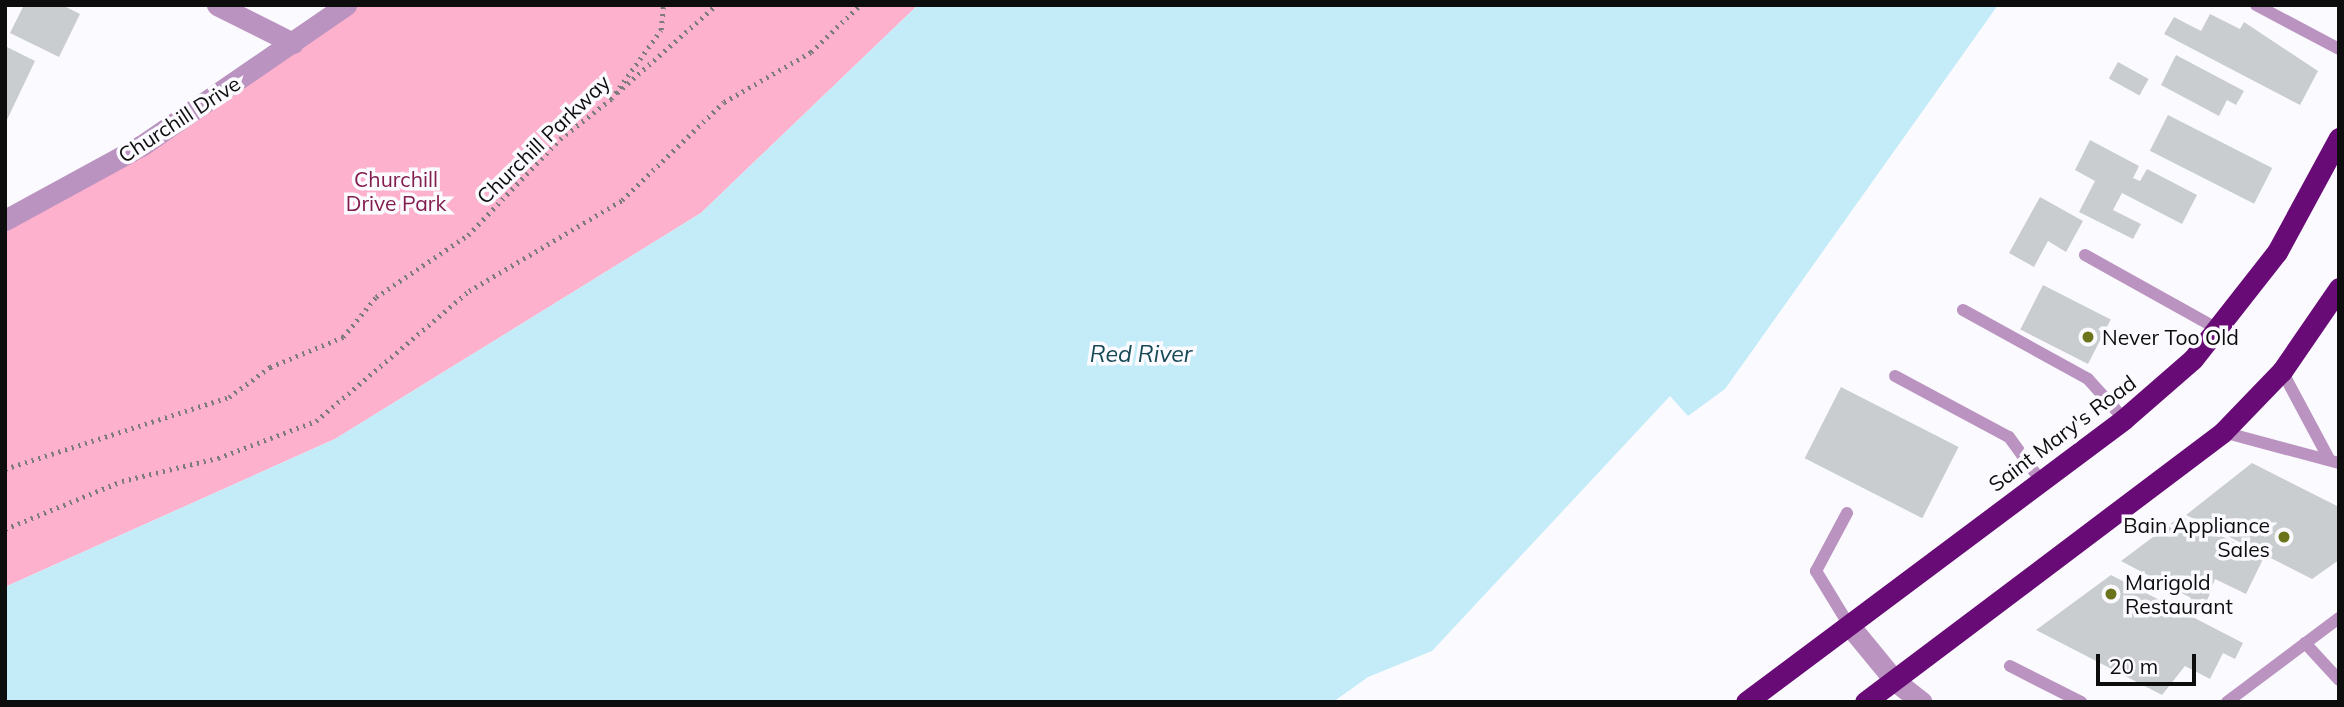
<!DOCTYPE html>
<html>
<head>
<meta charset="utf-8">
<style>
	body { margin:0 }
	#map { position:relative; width:2344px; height:707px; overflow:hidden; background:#fbfbff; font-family:Mulish,sans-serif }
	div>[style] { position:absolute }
	.green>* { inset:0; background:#fdb1cc }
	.water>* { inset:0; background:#c3ecf8 }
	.building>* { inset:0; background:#c9cdd0; transform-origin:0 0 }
	.path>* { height:4.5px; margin-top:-2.25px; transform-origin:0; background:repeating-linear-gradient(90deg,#7b7b7d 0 2px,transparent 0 7px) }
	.lane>* { height:12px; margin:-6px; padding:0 6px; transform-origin:6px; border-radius:6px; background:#ba93c0 }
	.street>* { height:21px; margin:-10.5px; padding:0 10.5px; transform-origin:10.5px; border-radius:10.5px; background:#ba93c0 }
	.highway>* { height:21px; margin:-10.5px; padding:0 10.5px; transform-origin:10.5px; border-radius:10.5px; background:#690b77 }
	.dots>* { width:19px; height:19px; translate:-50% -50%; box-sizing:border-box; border:4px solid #fbfbff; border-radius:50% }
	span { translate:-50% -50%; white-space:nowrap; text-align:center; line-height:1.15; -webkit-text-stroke:7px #fbfbff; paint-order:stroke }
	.street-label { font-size:21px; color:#0d0d0e }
	.park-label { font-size:21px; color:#821d4e }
	.poi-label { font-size:21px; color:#0d0d0e }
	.left { translate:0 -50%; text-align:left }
	.right { translate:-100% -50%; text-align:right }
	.water-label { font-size:23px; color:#154855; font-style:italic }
	.frame { position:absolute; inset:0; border:7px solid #0d0d0e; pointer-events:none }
	.scale { position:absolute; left:2096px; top:654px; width:100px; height:32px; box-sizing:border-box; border:4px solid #0d0d0e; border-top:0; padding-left:9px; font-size:21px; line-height:24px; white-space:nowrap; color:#0d0d0e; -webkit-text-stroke:5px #fbfbff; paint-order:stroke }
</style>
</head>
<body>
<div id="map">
	<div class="green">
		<div style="clip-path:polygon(346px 5px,918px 5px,701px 213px,335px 439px,5px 587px,5px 220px)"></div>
	</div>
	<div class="water">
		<div style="clip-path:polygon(918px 5px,1998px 5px,1725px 389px,1688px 416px,1670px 396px,1432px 651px,1368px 677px,1333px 702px,5px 702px,5px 587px,335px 439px,701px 213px)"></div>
	</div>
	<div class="building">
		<div style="clip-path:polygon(24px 5px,62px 5px,80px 14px,59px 57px,10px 33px)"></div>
		<div style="clip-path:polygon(2210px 14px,2240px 29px,2244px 22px,2318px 71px,2300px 105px,2164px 34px,2174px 17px,2201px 31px)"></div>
		<div style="clip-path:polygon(5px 46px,35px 61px,5px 124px)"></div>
		<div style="clip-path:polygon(2176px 55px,2244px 91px,2236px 105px,2227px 100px,2219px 116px,2161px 85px)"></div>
		<div style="left:2118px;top:62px;width:35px;height:19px;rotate:29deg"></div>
		<div style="left:2168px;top:115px;width:117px;height:40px;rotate:27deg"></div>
		<div style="clip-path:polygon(2090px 140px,2139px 166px,2133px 178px,2140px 181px,2147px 169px,2197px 195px,2182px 224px,2122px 193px,2113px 210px,2141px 224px,2133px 239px,2079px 212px,2095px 181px,2075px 170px)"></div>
		<div style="clip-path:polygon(2040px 197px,2083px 221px,2066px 252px,2048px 241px,2034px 267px,2009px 253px)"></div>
		<div style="left:2043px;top:285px;width:76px;height:50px;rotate:27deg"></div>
		<div style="left:1841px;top:387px;width:132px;height:80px;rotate:27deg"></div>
		<div style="clip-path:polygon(2252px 463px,2339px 507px,2339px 560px,2312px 579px,2186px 515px)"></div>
		<div style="clip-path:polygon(2181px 516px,2264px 557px,2246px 594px,2215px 579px,2202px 615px,2188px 607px,2191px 598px,2121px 561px)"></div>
		<div style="clip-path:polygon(2111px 575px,2243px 643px,2235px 659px,2223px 653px,2210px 679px,2185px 666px,2162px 695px,2036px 630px)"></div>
	</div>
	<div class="path">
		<div style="left:617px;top:93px;width:132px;rotate:-41.6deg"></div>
		<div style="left:5px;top:469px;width:235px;rotate:-17.8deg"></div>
		<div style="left:229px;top:397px;width:51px;rotate:-36.2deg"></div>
		<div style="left:270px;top:367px;width:79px;rotate:-22.3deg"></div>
		<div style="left:343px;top:337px;width:52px;rotate:-50.5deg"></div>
		<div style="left:376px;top:297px;width:111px;rotate:-34deg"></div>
		<div style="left:468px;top:235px;width:133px;rotate:-46.2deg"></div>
		<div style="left:560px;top:139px;width:65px;rotate:-38.1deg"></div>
		<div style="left:611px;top:99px;width:85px;rotate:-54.1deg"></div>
		<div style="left:661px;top:30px;width:25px;rotate:-85deg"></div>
		<div style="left:5px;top:529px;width:126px;rotate:-22.3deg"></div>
		<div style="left:122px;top:481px;width:99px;rotate:-13.5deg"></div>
		<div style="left:218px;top:458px;width:105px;rotate:-20.7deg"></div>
		<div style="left:316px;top:421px;width:201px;rotate:-40.4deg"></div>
		<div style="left:469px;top:291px;width:178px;rotate:-30.7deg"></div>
		<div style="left:622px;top:200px;width:141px;rotate:-43.9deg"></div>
		<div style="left:724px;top:102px;width:100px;rotate:-29.9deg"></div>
		<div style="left:811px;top:52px;width:68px;rotate:-43.8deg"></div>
	</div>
	<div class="lane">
		<div style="left:2256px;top:5px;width:94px;rotate:27.9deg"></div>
		<div style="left:2085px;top:255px;width:154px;rotate:29.1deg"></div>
		<div style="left:1963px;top:310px;width:143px;rotate:28.9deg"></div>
		<div style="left:2088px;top:379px;width:54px;rotate:48deg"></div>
		<div style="left:2282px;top:371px;width:98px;rotate:61.9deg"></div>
		<div style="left:1895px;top:376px;width:129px;rotate:28.2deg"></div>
		<div style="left:2009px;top:437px;width:54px;rotate:54deg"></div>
		<div style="left:2223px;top:432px;width:120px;rotate:15deg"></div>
		<div style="left:1847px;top:513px;width:66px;rotate:118.1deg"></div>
		<div style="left:1816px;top:571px;width:63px;rotate:58.6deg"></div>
		<div style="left:2305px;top:643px;width:50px;rotate:47.4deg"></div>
		<div style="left:2010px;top:666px;width:80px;rotate:26.9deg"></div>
		<div style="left:2227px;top:702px;width:140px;rotate:-36.9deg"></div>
	</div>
	<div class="street">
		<div style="left:217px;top:5px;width:85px;rotate:26.6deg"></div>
		<div style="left:5px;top:220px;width:155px;rotate:-28.6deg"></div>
		<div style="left:141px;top:146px;width:249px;rotate:-34.5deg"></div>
		<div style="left:1849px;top:625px;width:72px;rotate:50.6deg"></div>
		<div style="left:1895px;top:681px;width:34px;rotate:38deg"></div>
	</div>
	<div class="highway">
		<div style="left:1746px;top:702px;width:472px;rotate:-36.8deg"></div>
		<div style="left:2124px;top:419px;width:91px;rotate:-41deg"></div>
		<div style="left:2193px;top:359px;width:136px;rotate:-51.9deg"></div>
		<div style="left:2277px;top:252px;width:130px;rotate:-61.5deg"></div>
		<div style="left:1865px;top:702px;width:448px;rotate:-37deg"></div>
		<div style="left:2223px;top:432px;width:85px;rotate:-46deg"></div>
		<div style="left:2282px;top:371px;width:101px;rotate:-55.5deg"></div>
	</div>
	<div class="dots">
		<div style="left:2088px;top:337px;background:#6b731b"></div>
		<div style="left:2284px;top:537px;background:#6b731b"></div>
		<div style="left:2111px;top:594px;background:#6b731b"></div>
	</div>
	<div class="street-label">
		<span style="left:179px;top:119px;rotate:-33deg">Churchill Drive</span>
		<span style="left:543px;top:139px;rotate:-44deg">Churchill Parkway</span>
		<span style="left:2062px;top:433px;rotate:-37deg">Saint Mary's Road</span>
	</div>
	<div class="park-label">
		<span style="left:396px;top:191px">Churchill<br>Drive Park</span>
	</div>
	<div class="poi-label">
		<span class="left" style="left:2102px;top:337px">Never Too Old</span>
		<span class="right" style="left:2270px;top:537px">Bain Appliance<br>Sales</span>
		<span class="left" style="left:2125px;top:594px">Marigold<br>Restaurant</span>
	</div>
	<div class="water-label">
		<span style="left:1141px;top:354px">Red River</span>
	</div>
	<div class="frame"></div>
	<div class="scale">20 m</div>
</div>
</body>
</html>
